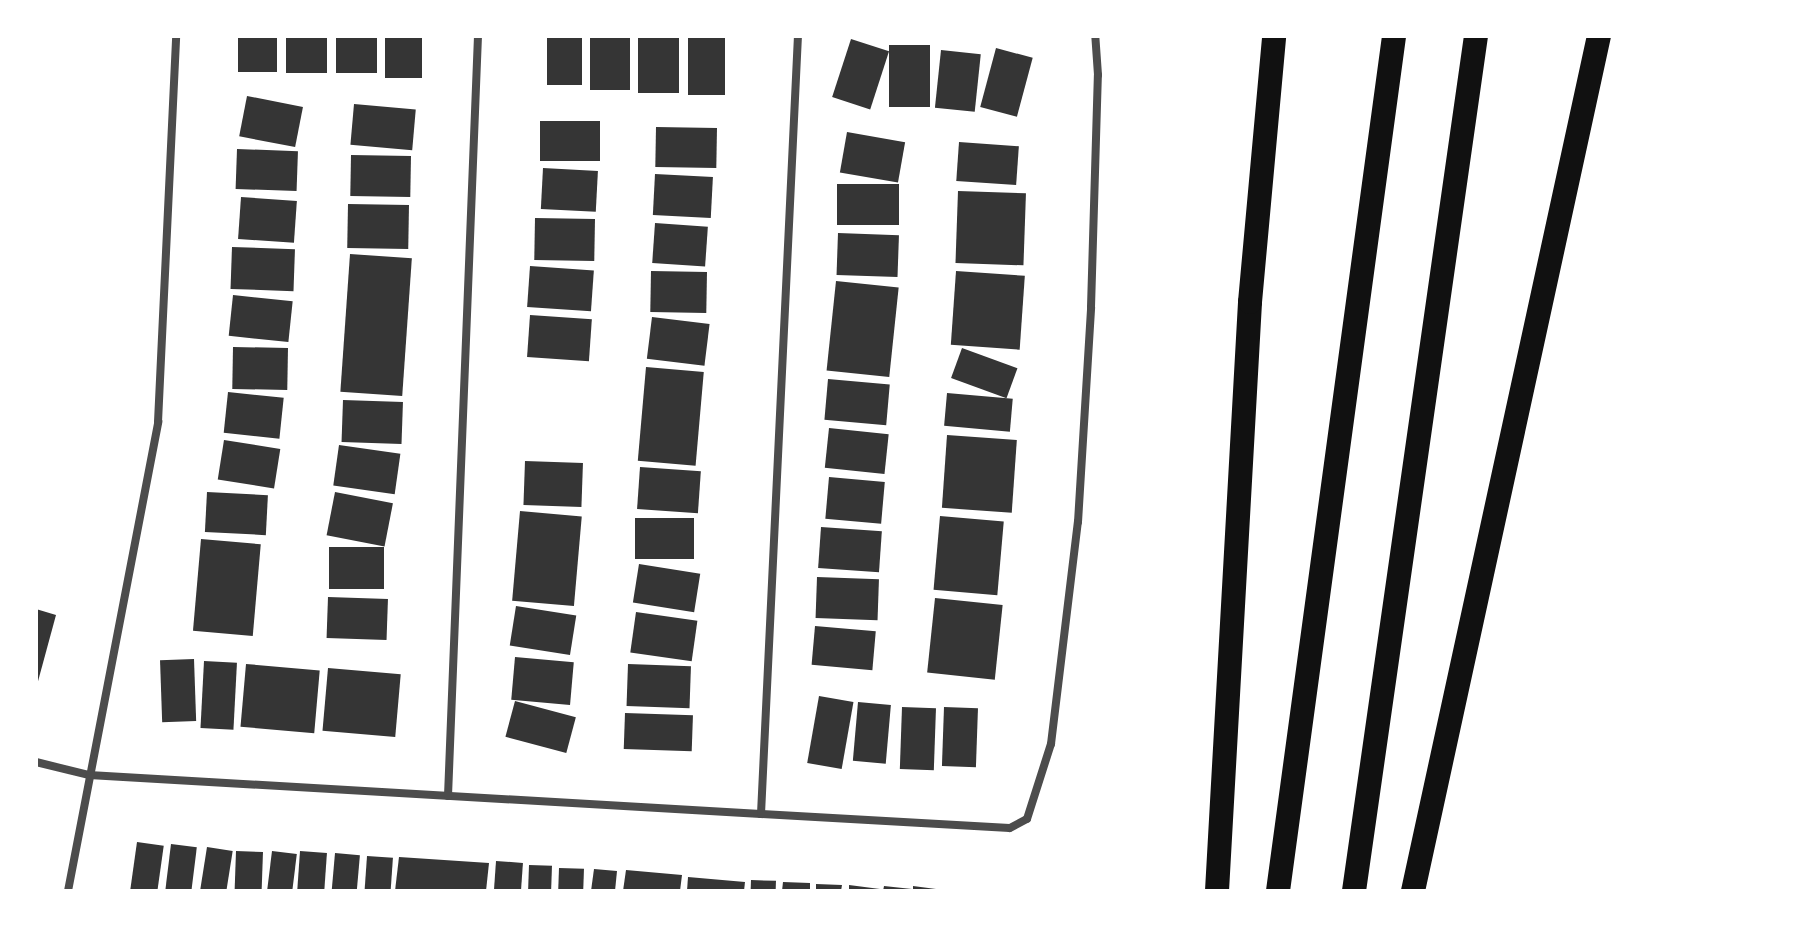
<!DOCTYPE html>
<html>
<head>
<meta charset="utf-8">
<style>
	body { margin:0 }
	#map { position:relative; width:1808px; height:927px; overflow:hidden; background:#fff; font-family:"Zilla Slab",serif }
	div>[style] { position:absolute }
	.building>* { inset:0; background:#353535; transform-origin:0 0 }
	.minor>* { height:8px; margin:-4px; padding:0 4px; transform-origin:4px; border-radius:4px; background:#4c4c4c }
	.motorway>* { height:24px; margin:-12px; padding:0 12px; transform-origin:12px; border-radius:12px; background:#111 }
	span { translate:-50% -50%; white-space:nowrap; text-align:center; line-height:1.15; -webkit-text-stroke:8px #fff; paint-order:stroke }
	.frame { position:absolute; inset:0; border:38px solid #fff; pointer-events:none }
</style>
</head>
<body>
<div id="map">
	<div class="building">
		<div style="left:238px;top:36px;width:39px;height:36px"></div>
		<div style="left:286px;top:36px;width:41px;height:37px"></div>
		<div style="left:336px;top:36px;width:41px;height:37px"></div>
		<div style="left:385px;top:36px;width:37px;height:42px"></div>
		<div style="left:547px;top:36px;width:35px;height:49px"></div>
		<div style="left:590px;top:36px;width:40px;height:54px"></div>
		<div style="left:638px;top:36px;width:41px;height:57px"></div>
		<div style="left:688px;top:36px;width:37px;height:59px"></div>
		<div style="left:851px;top:39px;width:40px;height:61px;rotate:18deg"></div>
		<div style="left:889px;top:45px;width:41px;height:62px"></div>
		<div style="left:996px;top:48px;width:38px;height:61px;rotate:15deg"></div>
		<div style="left:941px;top:50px;width:40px;height:58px;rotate:6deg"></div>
		<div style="left:247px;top:96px;width:57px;height:41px;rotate:11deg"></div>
		<div style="left:354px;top:104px;width:62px;height:41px;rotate:5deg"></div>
		<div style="left:540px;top:121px;width:60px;height:40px"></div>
		<div style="left:656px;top:127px;width:61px;height:40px;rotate:1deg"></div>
		<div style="left:847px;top:132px;width:59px;height:41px;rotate:10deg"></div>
		<div style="left:959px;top:142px;width:60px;height:39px;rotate:4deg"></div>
		<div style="left:237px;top:149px;width:61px;height:40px;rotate:2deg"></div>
		<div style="left:351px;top:155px;width:60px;height:41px;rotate:1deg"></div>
		<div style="left:543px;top:168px;width:55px;height:41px;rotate:3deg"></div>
		<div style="left:655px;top:174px;width:58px;height:41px;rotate:3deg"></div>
		<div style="left:837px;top:184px;width:62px;height:41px"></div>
		<div style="left:958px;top:191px;width:68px;height:72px;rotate:2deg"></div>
		<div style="left:241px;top:197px;width:56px;height:42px;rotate:4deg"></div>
		<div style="left:348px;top:204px;width:61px;height:44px;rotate:1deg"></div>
		<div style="left:535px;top:218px;width:60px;height:42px;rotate:1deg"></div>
		<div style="left:655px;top:223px;width:53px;height:40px;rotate:4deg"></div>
		<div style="left:838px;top:233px;width:61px;height:42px;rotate:2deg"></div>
		<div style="left:232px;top:247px;width:63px;height:42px;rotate:2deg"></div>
		<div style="left:350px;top:254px;width:62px;height:138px;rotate:4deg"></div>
		<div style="left:530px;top:266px;width:64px;height:41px;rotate:4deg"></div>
		<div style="left:651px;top:271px;width:56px;height:41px;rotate:1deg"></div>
		<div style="left:956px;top:271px;width:69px;height:74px;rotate:4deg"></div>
		<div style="left:836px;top:281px;width:63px;height:90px;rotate:6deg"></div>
		<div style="left:233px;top:295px;width:60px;height:41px;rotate:6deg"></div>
		<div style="left:530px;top:315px;width:62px;height:42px;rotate:4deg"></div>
		<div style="left:652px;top:317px;width:58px;height:42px;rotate:7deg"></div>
		<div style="left:233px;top:347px;width:55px;height:42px;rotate:1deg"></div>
		<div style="left:962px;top:348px;width:59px;height:32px;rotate:20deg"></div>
		<div style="left:646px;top:367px;width:58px;height:94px;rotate:5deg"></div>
		<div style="left:828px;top:379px;width:62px;height:41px;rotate:5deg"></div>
		<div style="left:228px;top:392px;width:56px;height:41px;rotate:6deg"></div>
		<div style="left:947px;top:393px;width:66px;height:33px;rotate:5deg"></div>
		<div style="left:343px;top:400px;width:60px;height:42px;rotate:2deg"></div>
		<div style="left:829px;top:428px;width:60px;height:40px;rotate:6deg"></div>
		<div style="left:947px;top:435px;width:70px;height:73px;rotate:4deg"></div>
		<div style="left:224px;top:440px;width:57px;height:40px;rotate:9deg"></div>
		<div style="left:339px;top:445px;width:62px;height:41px;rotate:8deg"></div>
		<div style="left:525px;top:461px;width:58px;height:44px;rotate:2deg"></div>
		<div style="left:640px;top:467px;width:61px;height:42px;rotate:4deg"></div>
		<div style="left:829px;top:477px;width:56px;height:42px;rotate:5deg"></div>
		<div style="left:207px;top:492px;width:61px;height:40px;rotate:3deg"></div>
		<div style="left:335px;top:492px;width:59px;height:44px;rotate:11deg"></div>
		<div style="left:520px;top:511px;width:62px;height:90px;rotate:5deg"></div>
		<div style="left:940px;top:516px;width:64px;height:74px;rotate:5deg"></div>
		<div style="left:635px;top:518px;width:59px;height:41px"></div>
		<div style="left:821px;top:527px;width:61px;height:41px;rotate:4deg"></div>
		<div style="left:201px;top:539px;width:60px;height:92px;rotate:5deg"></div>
		<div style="left:329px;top:547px;width:55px;height:42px"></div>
		<div style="left:639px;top:564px;width:62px;height:39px;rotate:9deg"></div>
		<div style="left:817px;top:577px;width:62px;height:41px;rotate:2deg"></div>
		<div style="left:328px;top:597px;width:60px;height:41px;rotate:2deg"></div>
		<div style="left:935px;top:598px;width:68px;height:75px;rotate:6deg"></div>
		<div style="left:516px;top:606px;width:61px;height:40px;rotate:9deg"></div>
		<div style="clip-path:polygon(36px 609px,56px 615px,37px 685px,36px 685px)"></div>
		<div style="left:636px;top:612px;width:62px;height:41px;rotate:8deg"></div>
		<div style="left:815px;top:626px;width:61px;height:39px;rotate:5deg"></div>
		<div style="left:515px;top:657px;width:59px;height:43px;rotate:5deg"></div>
		<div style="left:194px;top:659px;width:62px;height:34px;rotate:88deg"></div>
		<div style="left:204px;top:661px;width:33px;height:67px;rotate:3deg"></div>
		<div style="left:246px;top:664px;width:74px;height:63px;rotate:5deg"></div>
		<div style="left:628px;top:664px;width:63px;height:42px;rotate:2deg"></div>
		<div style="left:328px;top:668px;width:73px;height:63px;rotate:5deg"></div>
		<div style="left:819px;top:696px;width:35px;height:68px;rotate:10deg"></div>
		<div style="left:515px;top:701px;width:63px;height:37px;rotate:15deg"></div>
		<div style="left:858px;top:702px;width:33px;height:59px;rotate:5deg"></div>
		<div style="left:902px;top:707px;width:34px;height:62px;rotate:2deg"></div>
		<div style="left:944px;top:707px;width:34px;height:59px;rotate:2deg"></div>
		<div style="left:625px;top:713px;width:68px;height:36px;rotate:2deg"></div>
		<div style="left:137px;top:842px;width:27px;height:49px;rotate:8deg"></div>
		<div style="left:171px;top:844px;width:26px;height:47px;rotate:7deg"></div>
		<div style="left:207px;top:847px;width:26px;height:44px;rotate:9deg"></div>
		<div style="left:236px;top:851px;width:27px;height:40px;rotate:2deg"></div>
		<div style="left:272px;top:851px;width:25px;height:40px;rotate:7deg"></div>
		<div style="left:300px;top:851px;width:27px;height:40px;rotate:4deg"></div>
		<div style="left:335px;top:853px;width:25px;height:38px;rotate:5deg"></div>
		<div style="left:367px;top:856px;width:26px;height:35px;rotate:4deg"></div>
		<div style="clip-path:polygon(399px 857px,489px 863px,486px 891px,395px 891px)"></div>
		<div style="left:496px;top:861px;width:27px;height:30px;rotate:4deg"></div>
		<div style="left:529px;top:865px;width:23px;height:26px;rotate:2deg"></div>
		<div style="left:559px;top:868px;width:25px;height:23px;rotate:2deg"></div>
		<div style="clip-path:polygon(594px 869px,617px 871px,615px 891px,591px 891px)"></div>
		<div style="clip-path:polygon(626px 870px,682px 875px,680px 891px,623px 891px)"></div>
		<div style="clip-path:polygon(688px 877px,745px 882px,744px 891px,687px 891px)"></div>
		<div style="left:751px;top:880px;width:25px;height:11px;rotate:2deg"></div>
		<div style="clip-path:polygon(783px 882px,810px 883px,810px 891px,782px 891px)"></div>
		<div style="clip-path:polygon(816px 884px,842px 885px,841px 891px,816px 891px)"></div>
		<div style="clip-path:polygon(849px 885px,880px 889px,880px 891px,849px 891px)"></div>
		<div style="clip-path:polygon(884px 886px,912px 889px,912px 891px,883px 891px)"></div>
		<div style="clip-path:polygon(913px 886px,936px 889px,936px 891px,913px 891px)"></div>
	</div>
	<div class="minor">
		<div style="left:36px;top:762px;width:55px;rotate:13.8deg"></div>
		<div style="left:89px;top:775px;width:673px;rotate:3.32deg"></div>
		<div style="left:761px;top:814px;width:249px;rotate:3.2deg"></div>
		<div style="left:1010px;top:828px;width:19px;rotate:-28deg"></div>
		<div style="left:1027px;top:819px;width:79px;rotate:-72.3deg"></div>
		<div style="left:1051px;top:744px;width:224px;rotate:-83.1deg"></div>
		<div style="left:1078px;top:522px;width:215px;rotate:-86.5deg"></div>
		<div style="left:1091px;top:307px;width:232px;rotate:-88.3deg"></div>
		<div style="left:1098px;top:75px;width:39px;rotate:-94deg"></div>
		<div style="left:448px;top:796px;width:761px;rotate:-87.74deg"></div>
		<div style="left:761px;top:814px;width:779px;rotate:-87.28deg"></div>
		<div style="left:68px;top:891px;width:478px;rotate:-79.1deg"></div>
		<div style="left:158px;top:422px;width:386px;rotate:-87.3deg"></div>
	</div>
	<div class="motorway">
		<div style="left:1217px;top:891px;width:590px;rotate:-86.79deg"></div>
		<div style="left:1250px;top:302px;width:267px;rotate:-84.8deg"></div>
		<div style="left:1278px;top:891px;width:863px;rotate:-82.27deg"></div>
		<div style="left:1354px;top:891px;width:864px;rotate:-81.88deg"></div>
		<div style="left:1413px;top:891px;width:875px;rotate:-77.73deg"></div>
	</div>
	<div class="frame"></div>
</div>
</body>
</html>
